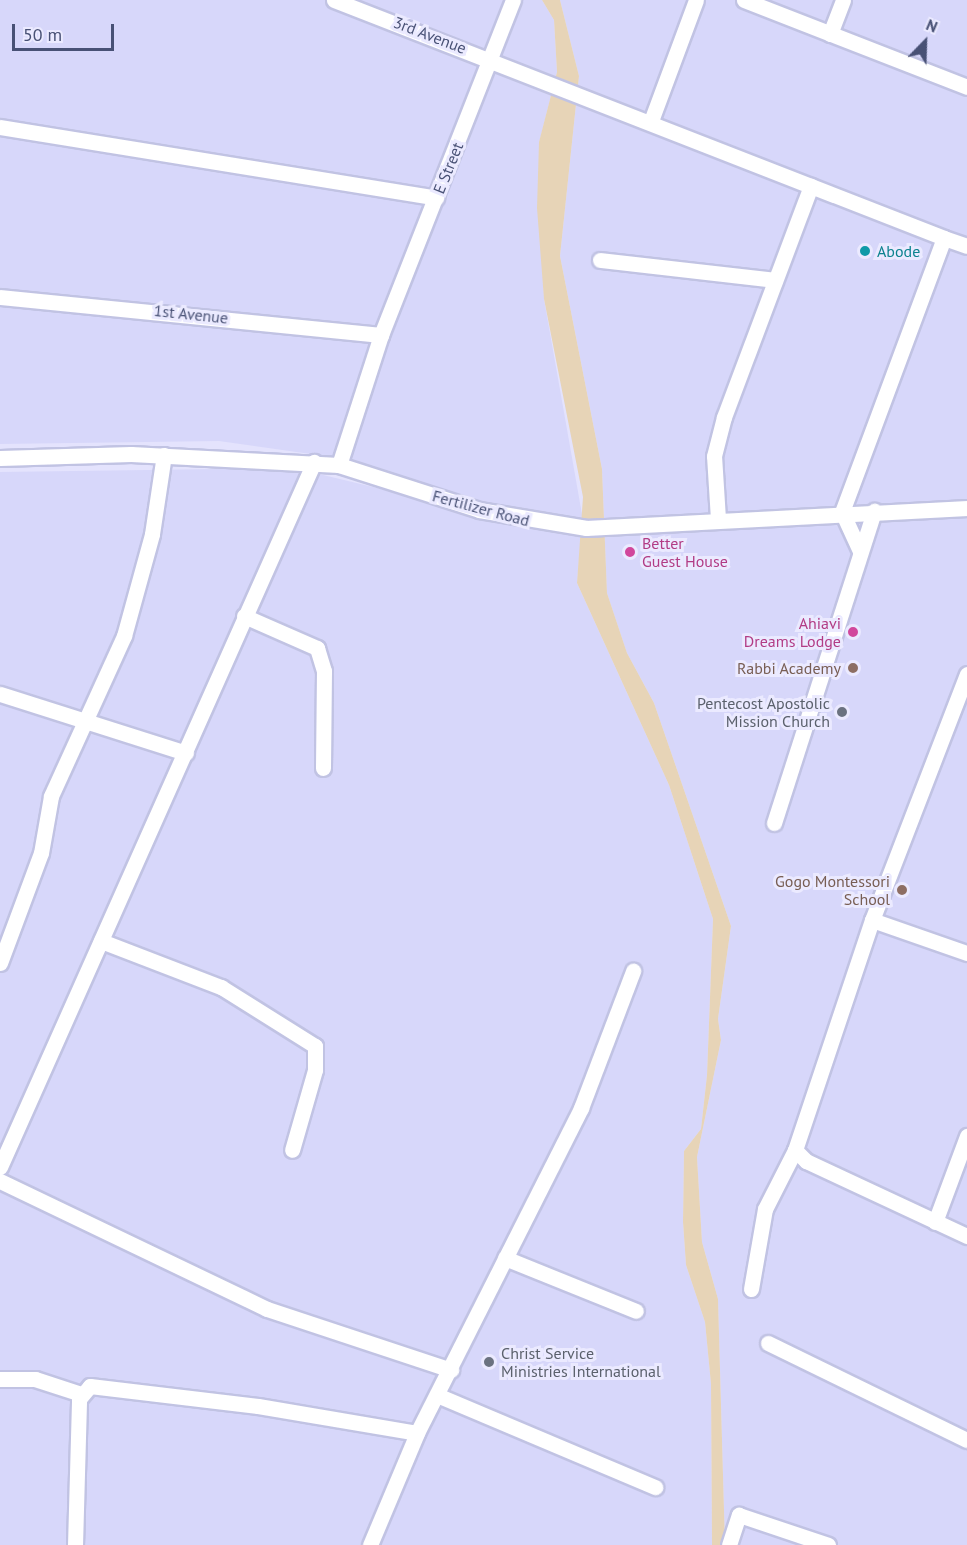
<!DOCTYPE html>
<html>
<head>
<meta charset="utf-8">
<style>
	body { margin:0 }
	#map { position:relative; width:967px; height:1545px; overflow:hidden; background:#e4e3fd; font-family:"PT Sans",sans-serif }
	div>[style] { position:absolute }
	.residential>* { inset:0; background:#d7d7fa }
	.water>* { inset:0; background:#e7d4b7 }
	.roads { filter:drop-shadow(2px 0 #c1c3e3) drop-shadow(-2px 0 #c1c3e3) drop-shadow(0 2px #c1c3e3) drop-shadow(0 -2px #c1c3e3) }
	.minor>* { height:15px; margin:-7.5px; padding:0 7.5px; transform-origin:7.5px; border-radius:7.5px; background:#fff }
	.dots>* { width:16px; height:16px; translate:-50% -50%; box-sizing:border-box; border:3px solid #ebeaff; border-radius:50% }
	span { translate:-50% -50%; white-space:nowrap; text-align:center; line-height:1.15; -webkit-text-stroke:6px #ebeaff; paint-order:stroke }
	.street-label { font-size:16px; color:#485175 }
	.culture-label { font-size:16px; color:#0d838f }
	.left { translate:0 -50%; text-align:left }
	.hotel-label { font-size:16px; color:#b23c85 }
	.right { translate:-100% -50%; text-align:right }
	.education-label { font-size:16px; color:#785e54 }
	.worship-label { font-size:16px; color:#5b616d }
	.north { position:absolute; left:895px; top:12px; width:60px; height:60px; -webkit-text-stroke:4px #ebeaff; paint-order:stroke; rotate:23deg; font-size:16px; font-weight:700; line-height:24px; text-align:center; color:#485175 }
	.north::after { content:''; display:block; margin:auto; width:21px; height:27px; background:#485175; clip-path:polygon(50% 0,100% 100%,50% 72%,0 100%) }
	.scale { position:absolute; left:12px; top:24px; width:102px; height:27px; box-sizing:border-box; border:3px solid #485175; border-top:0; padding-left:8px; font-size:18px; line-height:21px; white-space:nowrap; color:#485175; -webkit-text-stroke:4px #ebeaff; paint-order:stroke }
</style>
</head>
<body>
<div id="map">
	<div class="residential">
		<div style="clip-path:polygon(0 0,542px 0,554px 20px,557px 72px,539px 143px,544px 299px,583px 520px,479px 506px,363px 473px,332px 457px,219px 441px,0 444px)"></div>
		<div style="clip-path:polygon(560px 0,967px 0,967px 1545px,725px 1545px,718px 1299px,702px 1242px,697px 1157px,721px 1040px,718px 1019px,731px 926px,654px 703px,627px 653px,607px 593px,602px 469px,560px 256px,579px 76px)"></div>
		<div style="clip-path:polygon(294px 468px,581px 537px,577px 583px,669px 785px,713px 919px,707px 1075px,701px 1129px,684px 1151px,683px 1222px,686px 1265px,705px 1322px,711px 1384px,712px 1545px,0 1545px,0 472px)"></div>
	</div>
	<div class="water">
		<div style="clip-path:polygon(542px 0,560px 0,579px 76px,560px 256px,602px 469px,607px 593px,627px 653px,654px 703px,731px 926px,718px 1019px,721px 1040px,697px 1157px,702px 1242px,718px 1299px,725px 1545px,712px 1545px,711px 1384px,705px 1322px,686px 1265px,683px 1222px,684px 1151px,701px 1129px,707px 1075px,713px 919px,669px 785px,577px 583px,583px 497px,544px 299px,537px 208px,539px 142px,557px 72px,554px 20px)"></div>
	</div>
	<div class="roads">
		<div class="minor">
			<div style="left:334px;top:0;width:655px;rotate:21.31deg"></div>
			<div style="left:744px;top:0;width:239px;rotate:21.3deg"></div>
			<div style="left:830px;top:34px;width:36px;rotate:-69deg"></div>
			<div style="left:651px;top:121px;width:129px;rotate:-69.6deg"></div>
			<div style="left:0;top:127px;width:442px;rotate:9.2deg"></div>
			<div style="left:600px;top:260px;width:176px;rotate:6.5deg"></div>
			<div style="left:0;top:297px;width:383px;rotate:5.7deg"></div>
			<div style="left:0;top:458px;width:131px;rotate:-1.7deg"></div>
			<div style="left:131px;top:454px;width:208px;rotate:3deg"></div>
			<div style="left:339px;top:465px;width:147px;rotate:17.8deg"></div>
			<div style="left:479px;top:510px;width:109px;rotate:9.5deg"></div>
			<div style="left:586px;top:528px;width:382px;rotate:-3deg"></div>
			<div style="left:339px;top:465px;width:137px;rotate:-72.1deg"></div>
			<div style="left:381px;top:335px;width:360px;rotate:-68.5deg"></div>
			<div style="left:718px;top:519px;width:63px;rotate:-93.6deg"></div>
			<div style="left:714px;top:456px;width:40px;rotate:-75.6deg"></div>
			<div style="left:724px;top:417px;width:247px;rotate:-69.4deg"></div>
			<div style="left:860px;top:551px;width:43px;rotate:-114.8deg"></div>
			<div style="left:842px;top:512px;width:292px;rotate:-69.6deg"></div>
			<div style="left:944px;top:238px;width:24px;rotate:19deg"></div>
			<div style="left:244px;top:616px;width:80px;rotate:23.7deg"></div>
			<div style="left:317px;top:648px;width:24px;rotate:73deg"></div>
			<div style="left:324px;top:671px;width:97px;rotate:90.6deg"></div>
			<div style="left:967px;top:674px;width:264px;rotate:111.1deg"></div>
			<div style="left:872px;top:920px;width:101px;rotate:19.2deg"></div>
			<div style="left:0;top:694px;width:195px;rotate:17.6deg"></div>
			<div style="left:774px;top:823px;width:328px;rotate:-72.2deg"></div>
			<div style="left:872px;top:920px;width:243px;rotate:108.5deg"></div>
			<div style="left:795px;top:1150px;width:16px;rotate:45deg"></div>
			<div style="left:806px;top:1161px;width:178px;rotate:25deg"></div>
			<div style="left:101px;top:941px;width:129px;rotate:21deg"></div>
			<div style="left:221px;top:987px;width:111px;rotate:32.1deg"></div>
			<div style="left:315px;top:1046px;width:24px;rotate:90deg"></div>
			<div style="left:315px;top:1070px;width:83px;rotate:106deg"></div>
			<div style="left:0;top:963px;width:117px;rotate:-69.6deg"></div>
			<div style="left:41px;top:853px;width:58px;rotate:-80deg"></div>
			<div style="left:51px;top:796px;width:176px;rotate:-65.5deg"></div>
			<div style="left:124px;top:636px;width:106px;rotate:-74.6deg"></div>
			<div style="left:152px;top:534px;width:80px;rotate:-81.4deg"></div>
			<div style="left:0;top:1167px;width:772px;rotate:-65.99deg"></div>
			<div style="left:0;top:1181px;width:296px;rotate:25.6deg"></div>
			<div style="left:267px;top:1309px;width:194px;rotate:18.3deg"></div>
			<div style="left:935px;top:1222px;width:92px;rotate:-69.6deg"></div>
			<div style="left:505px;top:1258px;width:141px;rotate:22deg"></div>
			<div style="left:751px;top:1289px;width:81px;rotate:-80.1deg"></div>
			<div style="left:765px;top:1209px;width:66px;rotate:-63deg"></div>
			<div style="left:768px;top:1343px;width:221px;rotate:26deg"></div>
			<div style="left:0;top:1379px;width:35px"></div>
			<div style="left:35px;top:1379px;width:48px;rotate:18.1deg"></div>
			<div style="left:437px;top:1395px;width:237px;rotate:22.9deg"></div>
			<div style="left:75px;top:1545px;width:146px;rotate:-88.4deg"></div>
			<div style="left:79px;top:1399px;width:17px;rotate:-50deg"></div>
			<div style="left:90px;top:1386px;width:169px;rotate:6.8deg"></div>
			<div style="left:258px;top:1406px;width:161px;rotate:9.6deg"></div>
			<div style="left:370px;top:1545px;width:121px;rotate:-67.2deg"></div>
			<div style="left:417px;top:1433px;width:364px;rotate:-63.2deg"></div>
			<div style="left:581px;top:1108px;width:147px;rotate:-69.2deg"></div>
			<div style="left:729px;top:1545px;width:32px;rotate:-72deg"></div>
			<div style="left:739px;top:1515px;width:94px;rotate:18.6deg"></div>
		</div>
	</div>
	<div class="dots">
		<div style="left:865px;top:251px;background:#0f9aa8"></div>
		<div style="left:630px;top:552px;background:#d1479c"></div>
		<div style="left:853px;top:632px;background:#d1479c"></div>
		<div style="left:853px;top:668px;background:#8d6e63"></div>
		<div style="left:842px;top:712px;background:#6b7280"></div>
		<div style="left:902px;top:890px;background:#8d6e63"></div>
		<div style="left:489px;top:1362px;background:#6b7280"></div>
	</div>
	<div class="street-label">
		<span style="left:430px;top:35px;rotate:21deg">3rd Avenue</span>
		<span style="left:448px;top:168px;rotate:-68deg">E Street</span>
		<span style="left:191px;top:314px;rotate:6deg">1st Avenue</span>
		<span style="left:481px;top:508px;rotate:15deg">Fertilizer Road</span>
	</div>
	<div class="culture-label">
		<span class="left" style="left:877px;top:251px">Abode</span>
	</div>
	<div class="hotel-label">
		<span class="left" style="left:642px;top:552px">Better<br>Guest House</span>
		<span class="right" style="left:841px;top:632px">Ahiavi<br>Dreams Lodge</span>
	</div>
	<div class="education-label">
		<span class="right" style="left:841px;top:668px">Rabbi Academy</span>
		<span class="right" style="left:890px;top:890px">Gogo Montessori<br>School</span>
	</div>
	<div class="worship-label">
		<span class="right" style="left:830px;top:712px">Pentecost Apostolic<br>Mission Church</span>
		<span class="left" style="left:501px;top:1362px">Christ Service<br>Ministries International</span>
	</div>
	<div class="north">N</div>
	<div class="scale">50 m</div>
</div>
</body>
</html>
